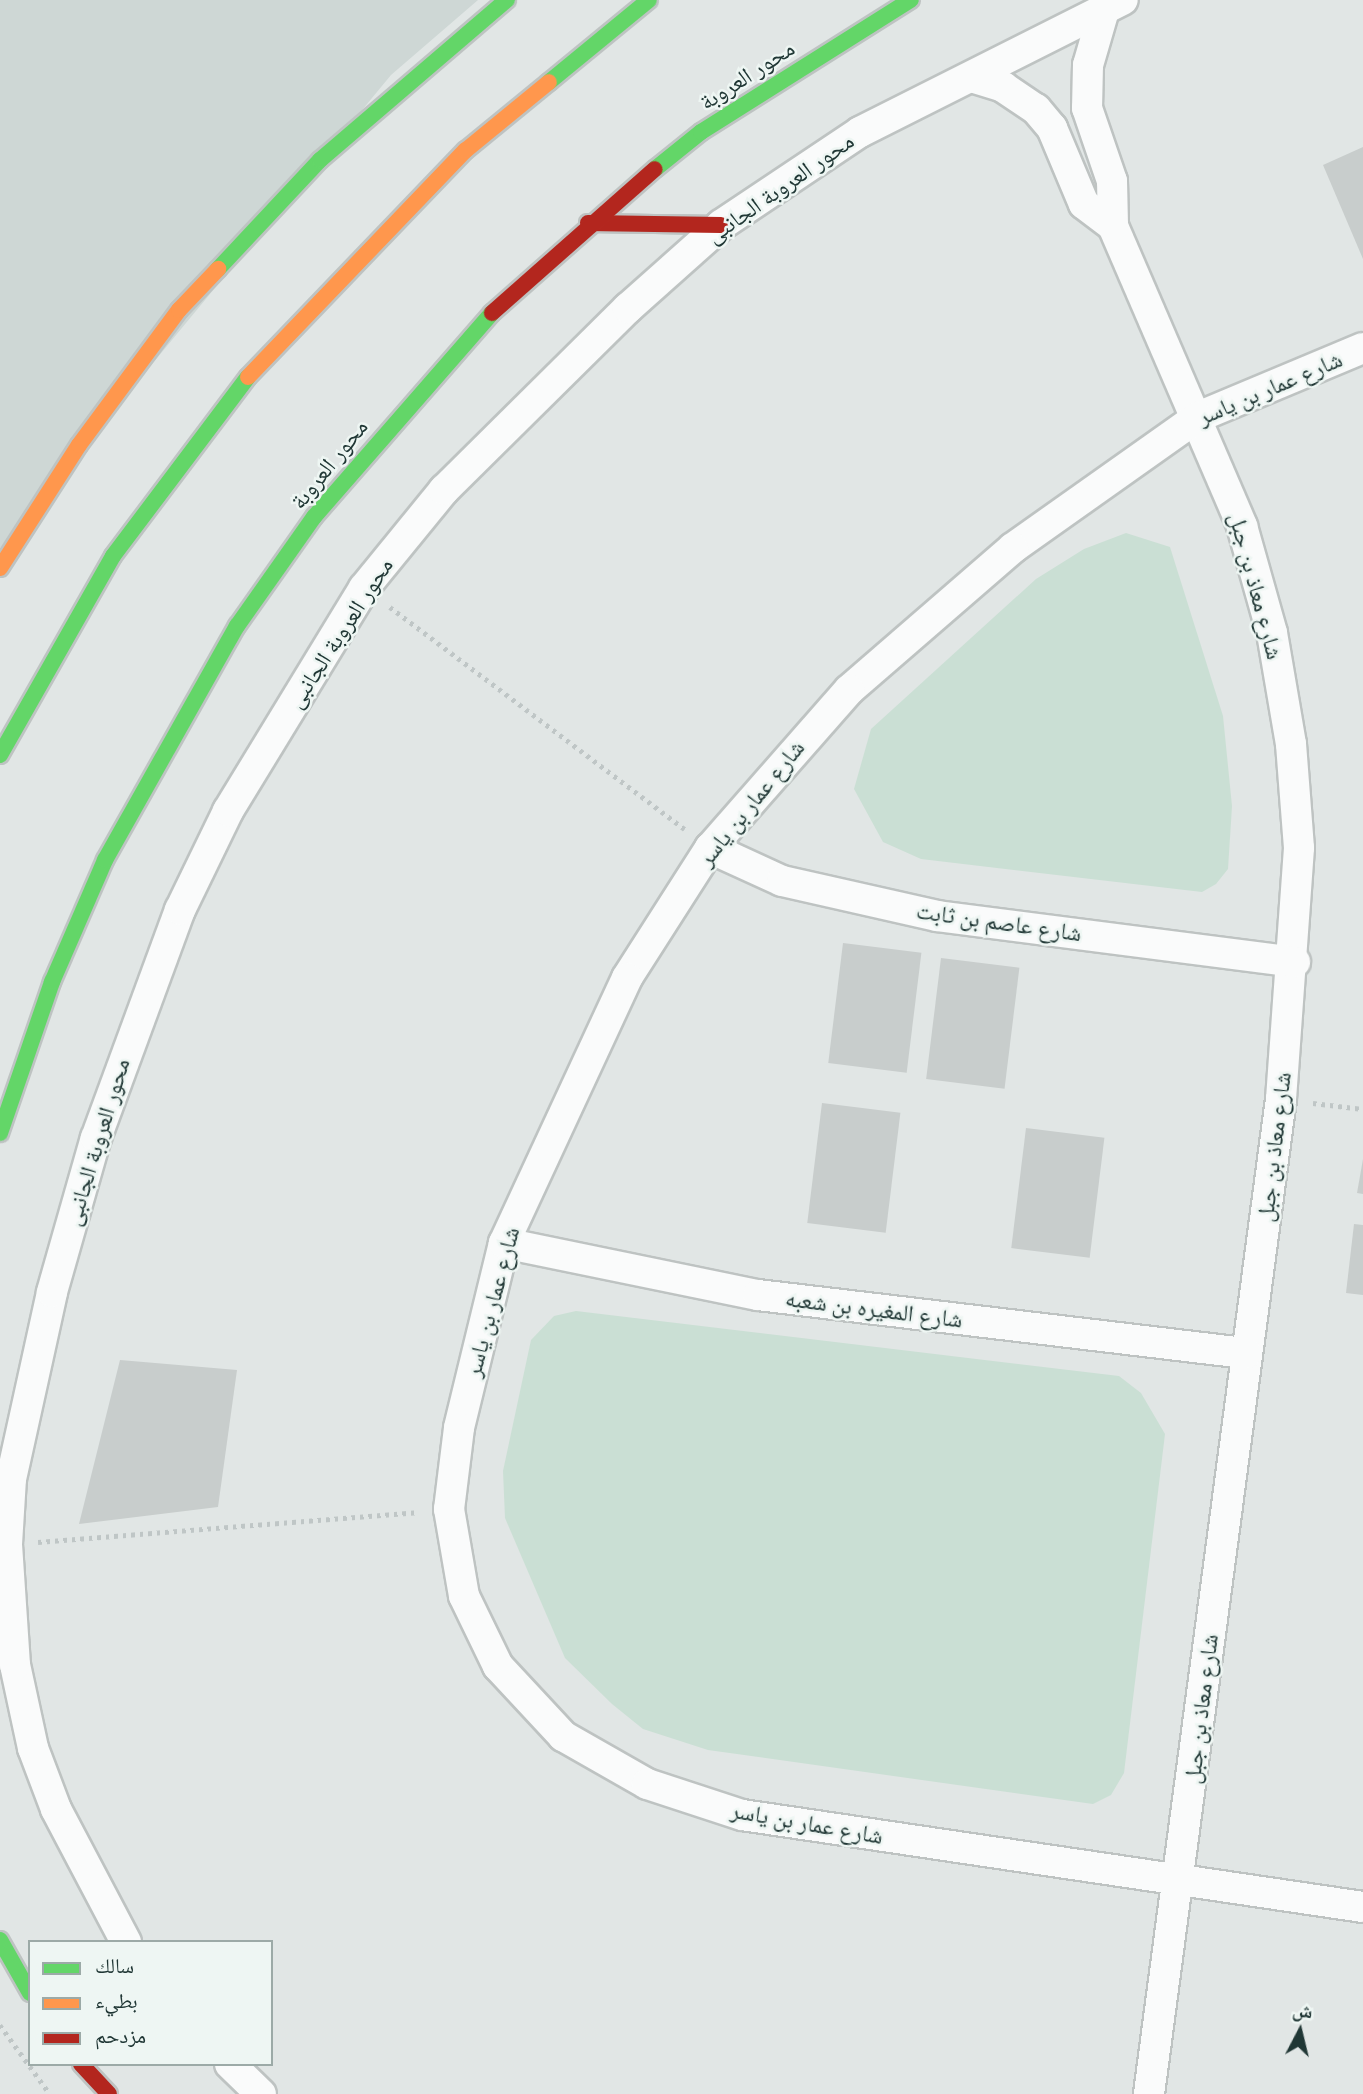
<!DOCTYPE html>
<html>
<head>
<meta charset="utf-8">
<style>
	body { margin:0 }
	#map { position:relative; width:1363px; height:2094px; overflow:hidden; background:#e1e6e5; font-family:"Public Sans","Noto Naskh Arabic",sans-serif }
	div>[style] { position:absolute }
	.built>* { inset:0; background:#ced7d5 }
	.green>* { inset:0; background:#cadfd4 }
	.building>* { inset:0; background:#c8cdcc; transform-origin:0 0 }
	.path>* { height:4.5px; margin-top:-2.25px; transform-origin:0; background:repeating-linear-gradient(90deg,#bfc6c6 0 3.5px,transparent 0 8.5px) }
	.roads { filter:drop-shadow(2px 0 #bec3c2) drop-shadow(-2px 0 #bec3c2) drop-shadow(0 2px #bec3c2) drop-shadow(0 -2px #bec3c2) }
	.street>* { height:30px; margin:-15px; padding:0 15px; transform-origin:15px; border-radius:15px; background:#fafbfb }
	.fast>* { height:16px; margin:-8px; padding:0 8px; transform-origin:8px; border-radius:8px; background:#63d668 }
	.slow>* { height:16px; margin:-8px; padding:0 8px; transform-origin:8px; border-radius:8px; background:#ff974d }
	.jam>* { height:16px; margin:-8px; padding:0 8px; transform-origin:8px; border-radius:8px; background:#b3261e }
	span { translate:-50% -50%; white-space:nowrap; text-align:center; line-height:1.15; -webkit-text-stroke:5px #eef6f3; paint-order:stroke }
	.street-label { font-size:23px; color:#203735 }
	.legend { position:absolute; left:28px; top:1940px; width:245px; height:126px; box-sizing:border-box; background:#eef6f3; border:2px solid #9caaa7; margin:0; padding:9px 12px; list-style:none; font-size:21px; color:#203735 }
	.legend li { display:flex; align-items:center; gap:14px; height:35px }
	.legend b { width:35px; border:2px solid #9caaa7 }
	.north { position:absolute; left:1265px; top:1996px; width:70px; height:70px; -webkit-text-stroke:5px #eef6f3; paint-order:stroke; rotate:7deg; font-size:19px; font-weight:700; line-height:28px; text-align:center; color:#203735 }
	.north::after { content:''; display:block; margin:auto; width:24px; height:32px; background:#203735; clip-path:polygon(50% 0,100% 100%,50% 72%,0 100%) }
</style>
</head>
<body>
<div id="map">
	<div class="built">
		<div style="clip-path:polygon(0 0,478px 0,391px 75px,0 548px)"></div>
	</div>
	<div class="green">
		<div style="clip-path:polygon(1126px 533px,1170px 547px,1223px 716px,1232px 806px,1228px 869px,1216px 884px,1202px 892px,921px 859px,883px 842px,854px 789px,871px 729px,1036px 579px,1084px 549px)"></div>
		<div style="clip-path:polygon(576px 1311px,1119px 1376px,1141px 1393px,1165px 1434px,1124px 1773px,1111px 1795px,1093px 1804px,708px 1750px,643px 1729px,612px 1704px,565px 1658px,505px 1518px,503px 1471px,531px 1340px,554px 1316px)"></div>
	</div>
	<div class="building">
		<div style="clip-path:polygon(1363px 147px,1363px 259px,1323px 165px)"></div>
		<div style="left:843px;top:943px;width:79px;height:121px;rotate:7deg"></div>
		<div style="left:941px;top:958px;width:79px;height:122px;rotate:7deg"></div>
		<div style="left:822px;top:1103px;width:79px;height:121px;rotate:7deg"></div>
		<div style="left:1026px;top:1128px;width:79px;height:121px;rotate:7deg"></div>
		<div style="clip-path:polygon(1363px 1159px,1363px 1194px,1357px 1193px)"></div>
		<div style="clip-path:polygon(1354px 1224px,1363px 1225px,1363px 1295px,1346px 1293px)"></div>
		<div style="clip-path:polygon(120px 1360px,237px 1370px,218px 1507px,79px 1524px)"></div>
	</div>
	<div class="path">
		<div style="left:390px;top:607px;width:369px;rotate:37deg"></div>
		<div style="left:1313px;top:1103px;width:50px;rotate:6.8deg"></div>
		<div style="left:38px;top:1542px;width:380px;rotate:-4.5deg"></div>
		<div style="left:0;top:2025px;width:85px;rotate:54.1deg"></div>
	</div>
	<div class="roads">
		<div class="street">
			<div style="left:1104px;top:10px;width:57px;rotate:106.2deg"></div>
			<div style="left:1088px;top:65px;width:43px;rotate:91.3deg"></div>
			<div style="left:1087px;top:108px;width:77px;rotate:71.1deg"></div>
			<div style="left:1112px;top:181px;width:45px;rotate:88.7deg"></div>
			<div style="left:1113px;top:226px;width:327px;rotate:66.7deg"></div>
			<div style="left:1242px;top:526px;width:111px;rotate:74.3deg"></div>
			<div style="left:1272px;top:633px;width:113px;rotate:80.3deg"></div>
			<div style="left:1291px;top:744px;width:104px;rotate:85.6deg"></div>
			<div style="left:1299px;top:848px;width:252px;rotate:94.1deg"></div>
			<div style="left:1281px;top:1099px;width:1004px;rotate:97.56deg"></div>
			<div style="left:971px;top:77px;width:34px;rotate:17deg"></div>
			<div style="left:1003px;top:87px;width:40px;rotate:34deg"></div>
			<div style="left:1036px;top:109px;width:25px;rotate:50deg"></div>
			<div style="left:1052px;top:128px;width:82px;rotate:67.2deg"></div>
			<div style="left:1084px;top:204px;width:36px;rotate:37deg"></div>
			<div style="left:1363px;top:348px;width:179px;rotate:157.3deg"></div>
			<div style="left:1198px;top:417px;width:227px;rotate:144.7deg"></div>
			<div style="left:1013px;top:548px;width:217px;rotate:139.1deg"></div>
			<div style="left:849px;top:690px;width:210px;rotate:131.3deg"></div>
			<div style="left:710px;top:848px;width:154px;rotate:122.6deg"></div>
			<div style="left:627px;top:978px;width:292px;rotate:114.9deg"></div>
			<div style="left:504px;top:1243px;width:190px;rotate:103.7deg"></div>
			<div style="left:459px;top:1428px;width:82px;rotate:97deg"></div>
			<div style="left:449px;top:1509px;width:88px;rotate:80.2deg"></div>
			<div style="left:464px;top:1596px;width:78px;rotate:64.1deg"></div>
			<div style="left:498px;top:1666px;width:96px;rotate:47.1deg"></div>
			<div style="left:563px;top:1736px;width:97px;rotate:29.7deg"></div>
			<div style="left:647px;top:1784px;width:100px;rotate:18.1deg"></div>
			<div style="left:742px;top:1815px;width:628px;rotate:8.43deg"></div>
			<div style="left:710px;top:848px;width:79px;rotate:24.6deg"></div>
			<div style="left:782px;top:881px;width:159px;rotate:12.7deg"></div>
			<div style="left:937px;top:916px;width:361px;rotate:7.3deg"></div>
			<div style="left:504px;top:1243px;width:259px;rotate:11.6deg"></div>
			<div style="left:758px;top:1295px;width:492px;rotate:6.8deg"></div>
			<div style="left:126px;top:1942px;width:150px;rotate:-117.8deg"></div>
			<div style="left:56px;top:1809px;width:65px;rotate:-110.7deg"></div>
			<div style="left:33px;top:1748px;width:85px;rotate:-102.2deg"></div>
			<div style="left:15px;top:1665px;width:121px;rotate:-93.8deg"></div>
			<div style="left:7px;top:1544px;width:65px;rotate:-86.5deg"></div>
			<div style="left:11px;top:1479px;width:191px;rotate:-77.6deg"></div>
			<div style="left:52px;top:1292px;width:160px;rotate:-74.1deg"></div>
			<div style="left:96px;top:1138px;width:243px;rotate:-69.8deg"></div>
			<div style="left:180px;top:910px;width:110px;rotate:-64.1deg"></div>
			<div style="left:228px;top:811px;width:261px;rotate:-58.6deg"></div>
			<div style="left:364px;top:588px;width:127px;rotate:-50.8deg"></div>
			<div style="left:444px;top:490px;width:259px;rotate:-44.7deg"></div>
			<div style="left:628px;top:308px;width:125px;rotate:-41.7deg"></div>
			<div style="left:721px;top:225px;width:167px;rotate:-33.8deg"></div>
			<div style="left:860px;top:132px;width:294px;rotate:-26.7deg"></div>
			<div style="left:230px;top:2064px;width:43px;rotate:44.1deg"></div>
		</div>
		<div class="fast">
			<div style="left:549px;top:82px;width:129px;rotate:-39.4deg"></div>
			<div style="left:655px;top:169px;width:59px;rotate:-38.8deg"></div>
			<div style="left:701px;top:132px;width:248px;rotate:-32.2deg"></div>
			<div style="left:218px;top:269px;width:149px;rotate:-46.9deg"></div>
			<div style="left:320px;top:160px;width:246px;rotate:-40.6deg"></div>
			<div style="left:0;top:755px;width:229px;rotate:-60.4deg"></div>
			<div style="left:113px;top:556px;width:224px;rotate:-53deg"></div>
			<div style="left:0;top:1133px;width:160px;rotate:-71deg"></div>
			<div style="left:52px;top:982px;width:133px;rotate:-66.5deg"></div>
			<div style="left:105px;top:860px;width:269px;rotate:-60.6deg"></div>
			<div style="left:237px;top:626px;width:133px;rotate:-54.8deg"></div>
			<div style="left:314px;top:517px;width:271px;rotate:-48.9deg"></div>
			<div style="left:0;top:1940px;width:61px;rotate:60.5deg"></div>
		</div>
		<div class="slow">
			<div style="left:248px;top:377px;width:315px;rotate:-46.2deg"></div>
			<div style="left:466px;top:150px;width:107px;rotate:-39.3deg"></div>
			<div style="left:0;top:568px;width:146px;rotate:-57.3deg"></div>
			<div style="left:79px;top:445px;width:168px;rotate:-53.5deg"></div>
			<div style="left:179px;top:310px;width:57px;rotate:-46.4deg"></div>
		</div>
		<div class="jam">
			<div style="left:588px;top:223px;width:133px;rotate:0.9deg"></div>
			<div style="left:492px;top:313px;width:217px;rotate:-41.5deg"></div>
			<div style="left:81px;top:2064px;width:41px;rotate:47deg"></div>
		</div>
	</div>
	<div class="street-label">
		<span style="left:747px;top:75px;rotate:-33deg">محور العروبة</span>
		<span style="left:780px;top:188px;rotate:-35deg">محور العروبة الجانبى</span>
		<span style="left:1270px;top:388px;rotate:-23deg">شارع عمار بن ياسر</span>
		<span style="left:329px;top:464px;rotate:-51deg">محور العروبة</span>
		<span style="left:1256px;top:586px;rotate:75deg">شارع معاذ بن جبل</span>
		<span style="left:340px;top:633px;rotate:-57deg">محور العروبة الجانبى</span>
		<span style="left:751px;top:803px;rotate:-51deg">شارع عمار بن ياسر</span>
		<span style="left:999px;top:922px;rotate:8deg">شارع عاصم بن ثابت</span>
		<span style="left:97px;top:1142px;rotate:-73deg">محور العروبة الجانبى</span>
		<span style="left:1274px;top:1147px;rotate:-83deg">شارع معاذ بن جبل</span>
		<span style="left:492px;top:1302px;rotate:-75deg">شارع عمار بن ياسر</span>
		<span style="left:874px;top:1309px;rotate:7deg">شارع المغيره بن شعبه</span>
		<span style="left:1201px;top:1709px;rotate:-83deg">شارع معاذ بن جبل</span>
		<span style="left:807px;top:1823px;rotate:10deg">شارع عمار بن ياسر</span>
	</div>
	<ul class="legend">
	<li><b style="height:9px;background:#63d668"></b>سالك</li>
	<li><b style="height:9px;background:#ff974d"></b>بطيء</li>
	<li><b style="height:9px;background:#b3261e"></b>مزدحم</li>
	</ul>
	<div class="north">ش</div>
</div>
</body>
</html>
